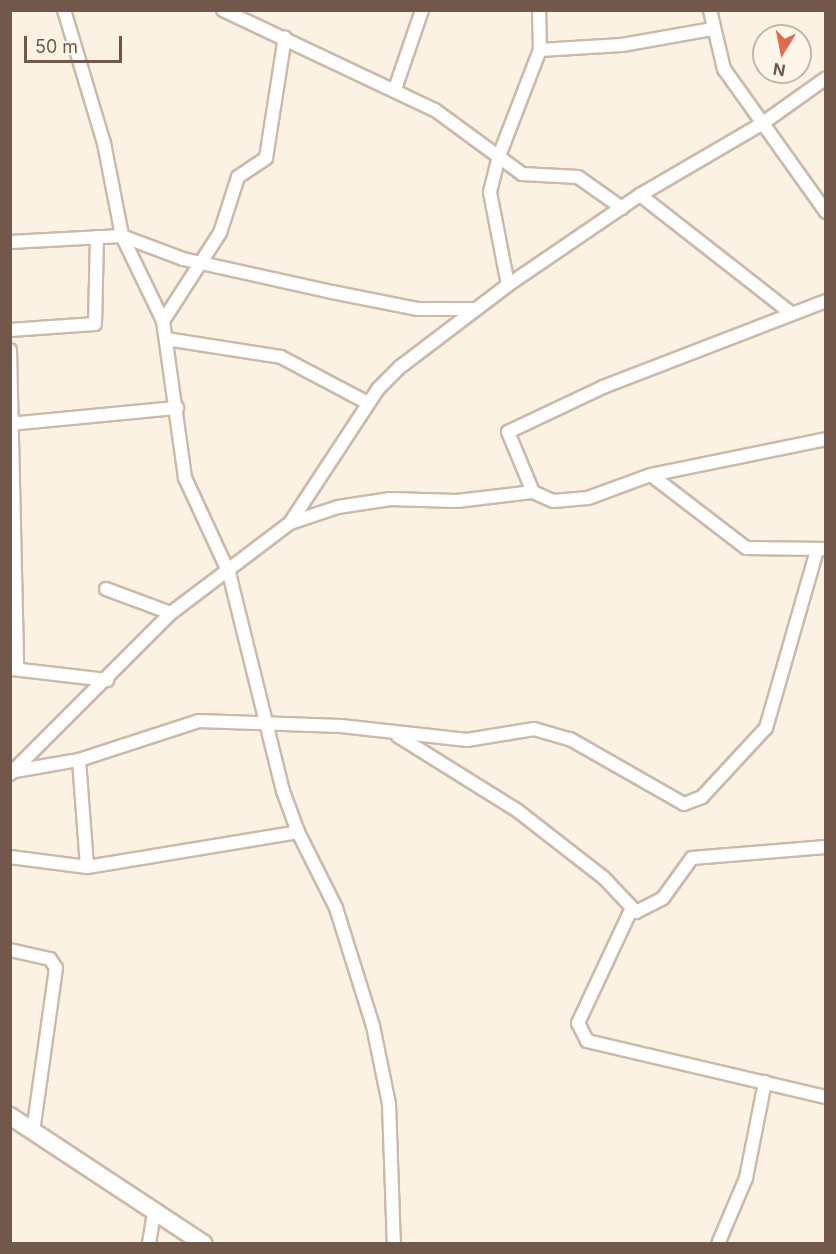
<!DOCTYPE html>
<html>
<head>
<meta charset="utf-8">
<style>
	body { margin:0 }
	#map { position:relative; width:836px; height:1254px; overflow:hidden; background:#fbf2e3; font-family:Inter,sans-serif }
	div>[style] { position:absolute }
	.roads { filter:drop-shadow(2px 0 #ccb9aa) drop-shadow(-2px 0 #ccb9aa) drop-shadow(0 2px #ccb9aa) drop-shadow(0 -2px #ccb9aa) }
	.street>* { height:12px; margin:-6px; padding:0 6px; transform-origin:6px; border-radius:6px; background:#fff }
	.secondary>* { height:16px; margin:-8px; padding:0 8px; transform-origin:8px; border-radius:8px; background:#fff }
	span { translate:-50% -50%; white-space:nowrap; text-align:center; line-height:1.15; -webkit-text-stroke:6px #fef6e9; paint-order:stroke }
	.frame { position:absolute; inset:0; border:12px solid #72584a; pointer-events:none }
	.north { position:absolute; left:752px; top:24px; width:60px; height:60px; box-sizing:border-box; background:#fef6e9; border:2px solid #c6b7a9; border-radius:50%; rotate:190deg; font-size:16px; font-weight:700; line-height:24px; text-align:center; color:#72584a }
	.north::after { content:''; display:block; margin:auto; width:21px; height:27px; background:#e16b4c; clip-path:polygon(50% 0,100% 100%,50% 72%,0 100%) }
	.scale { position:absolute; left:24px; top:36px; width:98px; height:27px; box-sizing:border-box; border:3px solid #72584a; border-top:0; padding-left:8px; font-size:18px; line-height:21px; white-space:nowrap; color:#72584a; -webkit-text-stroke:4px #fef6e9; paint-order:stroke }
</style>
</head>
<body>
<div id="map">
	<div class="roads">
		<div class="street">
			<div style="left:64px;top:10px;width:139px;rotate:73.3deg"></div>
			<div style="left:104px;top:143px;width:95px;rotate:79deg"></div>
			<div style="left:122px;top:236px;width:94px;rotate:64.2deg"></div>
			<div style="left:163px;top:321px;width:159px;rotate:82deg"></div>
			<div style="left:185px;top:478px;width:105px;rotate:65.1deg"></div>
			<div style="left:229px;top:573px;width:225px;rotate:76.1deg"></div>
			<div style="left:283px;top:791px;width:44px;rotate:69.9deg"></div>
			<div style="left:298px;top:832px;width:85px;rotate:63.4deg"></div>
			<div style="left:336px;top:908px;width:124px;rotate:72.6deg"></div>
			<div style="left:373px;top:1026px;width:80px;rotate:78.4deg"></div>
			<div style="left:389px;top:1104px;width:140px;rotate:88deg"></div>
			<div style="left:223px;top:10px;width:234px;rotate:25.3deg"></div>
			<div style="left:435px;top:110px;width:108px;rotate:36.3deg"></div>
			<div style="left:522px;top:174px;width:56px;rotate:3.1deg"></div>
			<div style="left:578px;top:177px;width:54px;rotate:35.2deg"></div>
			<div style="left:710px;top:10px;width:61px;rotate:76.7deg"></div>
			<div style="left:724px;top:69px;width:176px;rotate:54.5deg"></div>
			<div style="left:540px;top:50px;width:82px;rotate:-3.5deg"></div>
			<div style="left:622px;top:45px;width:91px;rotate:-10.1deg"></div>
			<div style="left:395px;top:89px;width:83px;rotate:-71.1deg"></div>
			<div style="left:640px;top:195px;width:192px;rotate:38deg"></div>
			<div style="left:10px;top:242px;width:112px;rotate:-3.1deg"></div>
			<div style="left:122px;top:236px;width:65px;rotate:20.7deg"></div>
			<div style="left:183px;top:259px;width:153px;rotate:12.5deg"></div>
			<div style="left:332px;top:292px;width:88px;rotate:11.2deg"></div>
			<div style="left:418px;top:309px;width:57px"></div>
			<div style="left:508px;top:285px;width:95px;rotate:-101deg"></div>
			<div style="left:490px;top:192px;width:37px;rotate:-76deg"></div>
			<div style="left:499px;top:156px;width:114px;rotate:-68.9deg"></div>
			<div style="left:540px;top:50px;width:40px;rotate:-91.4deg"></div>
			<div style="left:163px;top:321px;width:105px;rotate:-57.1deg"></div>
			<div style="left:220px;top:233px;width:59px;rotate:-72.2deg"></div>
			<div style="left:238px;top:177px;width:34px;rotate:-34deg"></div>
			<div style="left:266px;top:158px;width:122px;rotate:-81.1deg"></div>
			<div style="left:10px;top:330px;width:85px;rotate:-4deg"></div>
			<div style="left:95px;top:324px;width:87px;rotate:-88.7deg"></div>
			<div style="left:166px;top:339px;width:116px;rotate:8.9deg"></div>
			<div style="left:281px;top:357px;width:98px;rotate:27.9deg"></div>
			<div style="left:10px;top:350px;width:319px;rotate:88.7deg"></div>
			<div style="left:10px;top:424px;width:168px;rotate:-5.5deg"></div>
			<div style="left:651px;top:475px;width:120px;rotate:37.5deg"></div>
			<div style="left:746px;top:548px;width:80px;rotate:0.7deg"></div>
			<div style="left:533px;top:492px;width:65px;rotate:-112.6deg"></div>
			<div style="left:508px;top:432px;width:105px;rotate:-25.3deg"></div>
			<div style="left:603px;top:387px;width:239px;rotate:-21.1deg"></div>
			<div style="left:290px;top:523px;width:51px;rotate:-18.4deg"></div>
			<div style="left:338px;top:507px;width:53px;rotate:-8.7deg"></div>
			<div style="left:390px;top:499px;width:67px;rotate:1.7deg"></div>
			<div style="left:457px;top:501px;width:77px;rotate:-6.8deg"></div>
			<div style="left:533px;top:492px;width:22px;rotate:24deg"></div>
			<div style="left:553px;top:501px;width:35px;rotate:-5deg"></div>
			<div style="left:588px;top:498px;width:67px;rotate:-20.1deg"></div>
			<div style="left:651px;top:475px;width:179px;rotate:-11.6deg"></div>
			<div style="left:106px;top:589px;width:69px;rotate:20.3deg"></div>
			<div style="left:12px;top:669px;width:96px;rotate:6.6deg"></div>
			<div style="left:398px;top:736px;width:142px;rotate:32deg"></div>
			<div style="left:518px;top:811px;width:109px;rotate:37.9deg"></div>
			<div style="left:604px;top:878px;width:47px;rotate:46.7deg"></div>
			<div style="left:636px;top:912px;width:30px;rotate:-27deg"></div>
			<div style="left:663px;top:898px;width:49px;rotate:-54.1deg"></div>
			<div style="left:692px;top:858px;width:134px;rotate:-4.7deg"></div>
			<div style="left:79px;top:760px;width:107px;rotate:85.7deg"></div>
			<div style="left:15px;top:771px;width:65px;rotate:-9.8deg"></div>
			<div style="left:79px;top:760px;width:126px;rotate:-18deg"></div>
			<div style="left:199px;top:721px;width:142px;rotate:2deg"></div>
			<div style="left:341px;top:726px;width:127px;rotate:6.3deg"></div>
			<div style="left:467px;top:740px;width:68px;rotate:-9.3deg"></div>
			<div style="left:534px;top:729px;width:37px;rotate:16deg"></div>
			<div style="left:570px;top:739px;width:131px;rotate:29.7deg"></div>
			<div style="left:684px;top:804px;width:19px;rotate:-21deg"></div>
			<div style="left:702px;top:797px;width:94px;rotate:-47.2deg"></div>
			<div style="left:766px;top:728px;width:185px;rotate:-74deg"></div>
			<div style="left:10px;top:774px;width:228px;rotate:-45deg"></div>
			<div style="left:171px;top:613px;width:149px;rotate:-37.1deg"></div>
			<div style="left:290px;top:523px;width:160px;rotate:-56.7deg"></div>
			<div style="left:378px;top:389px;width:31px;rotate:-45deg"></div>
			<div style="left:400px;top:367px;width:136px;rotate:-37.2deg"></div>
			<div style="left:508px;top:285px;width:160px;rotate:-34.3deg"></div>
			<div style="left:640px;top:195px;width:143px;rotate:-30.3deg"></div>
			<div style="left:763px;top:123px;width:77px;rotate:-35.5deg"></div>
			<div style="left:10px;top:857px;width:78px;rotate:7.4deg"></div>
			<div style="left:87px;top:867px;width:214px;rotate:-9.4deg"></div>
			<div style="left:631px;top:910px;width:125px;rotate:115.1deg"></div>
			<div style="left:578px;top:1023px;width:20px;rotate:63deg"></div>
			<div style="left:587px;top:1041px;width:245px;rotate:13.2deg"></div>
			<div style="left:10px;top:950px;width:41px;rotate:12.7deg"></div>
			<div style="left:50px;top:959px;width:11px;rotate:56deg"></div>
			<div style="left:56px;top:968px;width:165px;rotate:98deg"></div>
			<div style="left:149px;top:1244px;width:32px;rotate:-81deg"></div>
			<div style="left:718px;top:1244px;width:72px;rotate:-67deg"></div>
			<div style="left:746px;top:1178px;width:98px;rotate:-78.8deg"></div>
		</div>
		<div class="secondary">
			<div style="left:10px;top:1116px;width:232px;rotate:33.4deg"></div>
		</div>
	</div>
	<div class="frame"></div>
	<div class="north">N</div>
	<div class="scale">50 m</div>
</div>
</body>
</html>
